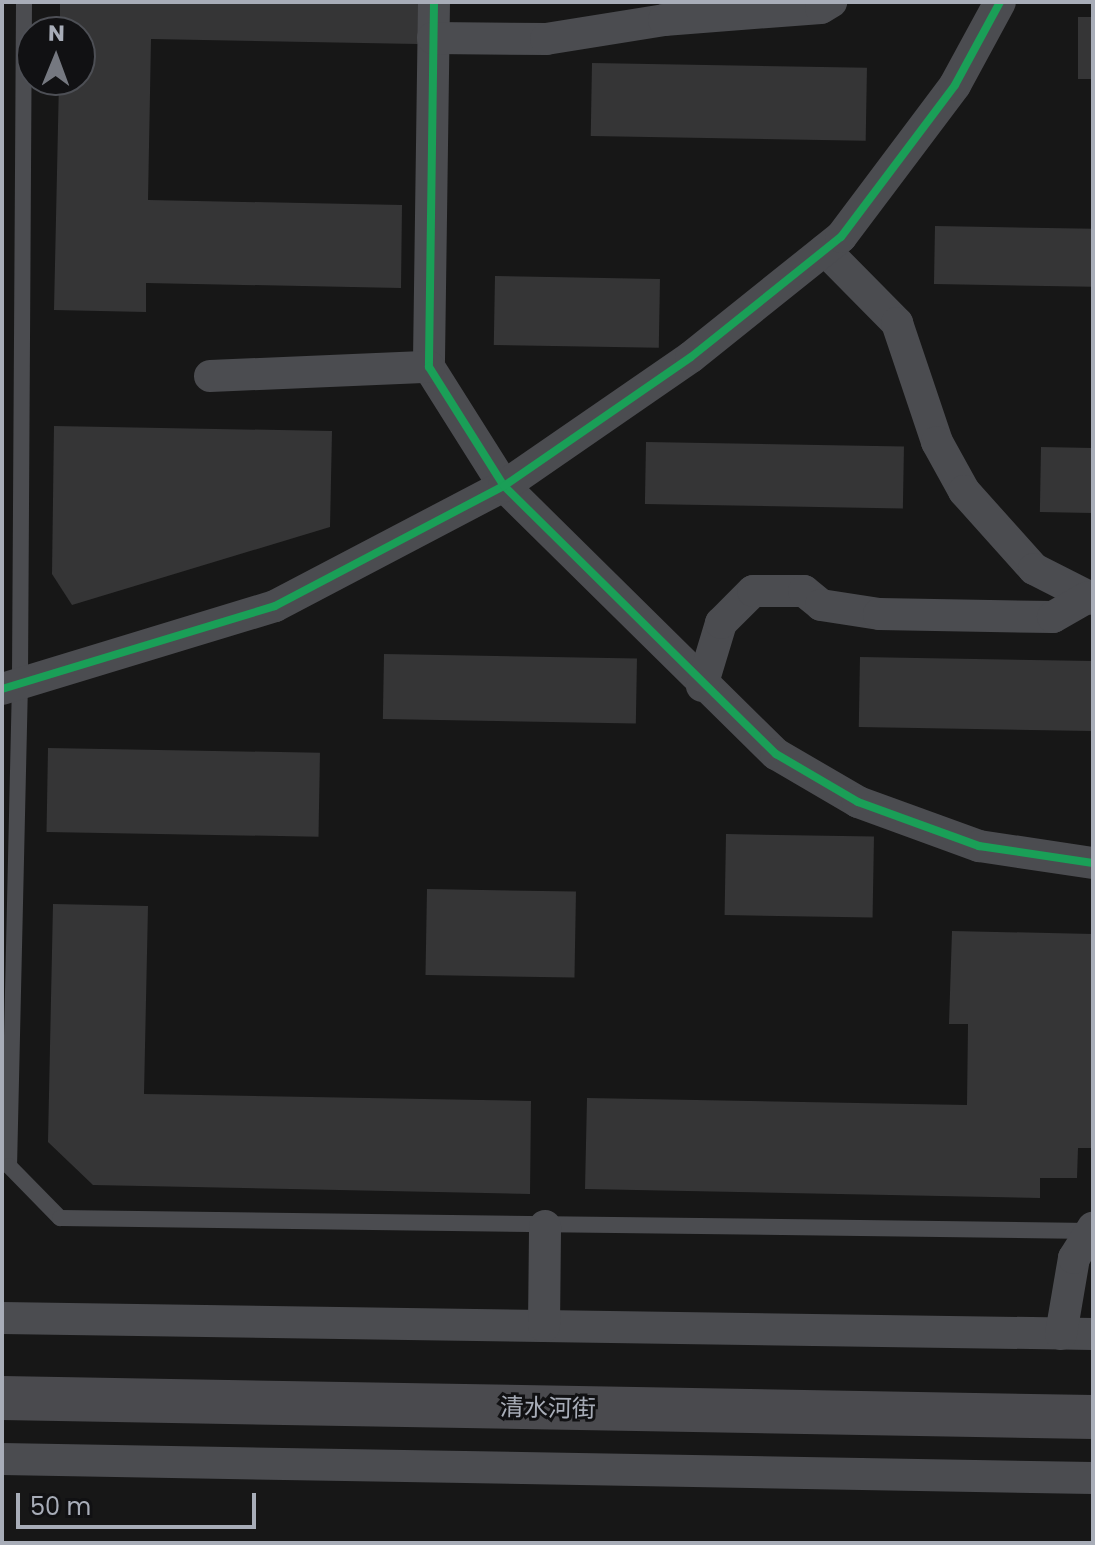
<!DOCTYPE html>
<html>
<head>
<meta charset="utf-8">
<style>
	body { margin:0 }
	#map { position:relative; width:1095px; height:1545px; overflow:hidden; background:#171717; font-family:Poppins,"Noto Sans SC",sans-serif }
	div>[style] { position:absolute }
	.building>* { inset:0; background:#353536; transform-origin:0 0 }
	.lane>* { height:16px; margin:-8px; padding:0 8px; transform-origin:8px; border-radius:8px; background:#4b4c50 }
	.street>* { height:32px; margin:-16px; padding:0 16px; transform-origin:16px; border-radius:16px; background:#4b4c50 }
	.secondary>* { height:44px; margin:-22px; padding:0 22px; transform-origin:22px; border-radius:22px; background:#4a4a4e }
	.cycleway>* { height:8px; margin:-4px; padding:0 4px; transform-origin:4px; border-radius:4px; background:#1a9f57 }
	span { translate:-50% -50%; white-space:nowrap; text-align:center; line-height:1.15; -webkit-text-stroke:6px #111113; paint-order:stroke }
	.street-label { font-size:24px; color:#a8adb8 }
	.frame { position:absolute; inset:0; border:4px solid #a8adb8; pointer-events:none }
	.north { position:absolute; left:16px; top:16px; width:80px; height:80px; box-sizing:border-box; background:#111113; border:2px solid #4d4f55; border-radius:50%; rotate:1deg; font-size:22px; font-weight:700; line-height:32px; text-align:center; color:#a8adb8 }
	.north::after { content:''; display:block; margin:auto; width:28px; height:36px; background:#757880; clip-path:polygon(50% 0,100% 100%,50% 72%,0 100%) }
	.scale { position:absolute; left:16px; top:1493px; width:240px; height:36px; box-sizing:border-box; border:4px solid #a8adb8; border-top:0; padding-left:10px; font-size:24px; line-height:28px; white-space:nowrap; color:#a8adb8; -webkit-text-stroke:6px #111113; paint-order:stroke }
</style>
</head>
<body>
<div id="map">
	<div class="building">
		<div style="clip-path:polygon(60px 2px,418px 2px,418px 44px,151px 39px,148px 200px,402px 205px,401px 288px,146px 283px,146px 312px,54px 310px,59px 80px,80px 80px,80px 32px,60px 32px)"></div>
		<div style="left:1078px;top:17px;width:15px;height:62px"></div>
		<div style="left:592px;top:63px;width:275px;height:73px;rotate:1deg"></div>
		<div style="left:935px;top:226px;width:158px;height:58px;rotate:1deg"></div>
		<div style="left:495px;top:276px;width:165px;height:69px;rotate:1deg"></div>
		<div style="clip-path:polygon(54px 426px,332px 431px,330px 527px,72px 605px,52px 574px)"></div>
		<div style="left:646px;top:442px;width:258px;height:62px;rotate:1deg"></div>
		<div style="left:1041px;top:447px;width:52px;height:65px;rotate:1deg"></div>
		<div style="left:384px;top:654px;width:253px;height:65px;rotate:1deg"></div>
		<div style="left:860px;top:657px;width:233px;height:70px;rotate:1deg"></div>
		<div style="left:48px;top:748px;width:272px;height:84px;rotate:1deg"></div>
		<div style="left:726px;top:834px;width:148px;height:81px;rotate:1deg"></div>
		<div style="left:427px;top:889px;width:149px;height:86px;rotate:1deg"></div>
		<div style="clip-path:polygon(53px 904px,148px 906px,144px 1094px,531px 1101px,530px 1194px,93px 1185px,48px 1142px)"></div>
		<div style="clip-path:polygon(952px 931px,1093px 934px,1093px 1148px,1078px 1148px,1077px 1178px,1040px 1178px,1040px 1198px,585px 1189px,587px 1098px,967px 1105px,968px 1024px,949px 1024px)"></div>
	</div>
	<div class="lane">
		<div style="left:24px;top:2px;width:681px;rotate:90.34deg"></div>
		<div style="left:20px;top:683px;width:483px;rotate:91.3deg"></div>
		<div style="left:9px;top:1166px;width:73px;rotate:45.6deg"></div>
		<div style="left:60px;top:1218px;width:1031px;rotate:0.72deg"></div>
	</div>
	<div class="street">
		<div style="left:434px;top:2px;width:365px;rotate:90.8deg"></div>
		<div style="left:429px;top:367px;width:141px;rotate:57.8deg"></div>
		<div style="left:504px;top:486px;width:382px;rotate:44.6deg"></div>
		<div style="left:776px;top:754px;width:95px;rotate:30.3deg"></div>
		<div style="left:858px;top:802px;width:129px;rotate:20deg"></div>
		<div style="left:979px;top:846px;width:115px;rotate:8.5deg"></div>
		<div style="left:433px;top:38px;width:113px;rotate:0.5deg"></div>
		<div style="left:546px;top:39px;width:120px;rotate:-9.1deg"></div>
		<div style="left:664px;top:20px;width:157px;rotate:-4.4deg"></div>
		<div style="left:821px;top:8px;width:12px;rotate:-31deg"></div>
		<div style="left:825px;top:250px;width:103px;rotate:45.4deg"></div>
		<div style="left:897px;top:323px;width:126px;rotate:71.4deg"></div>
		<div style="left:937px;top:442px;width:56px;rotate:61.1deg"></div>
		<div style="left:964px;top:491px;width:105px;rotate:48.1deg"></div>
		<div style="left:1034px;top:569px;width:66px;rotate:27deg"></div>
		<div style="left:210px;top:376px;width:219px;rotate:-2.4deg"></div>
		<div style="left:702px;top:686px;width:66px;rotate:-73.2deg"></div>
		<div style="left:721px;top:623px;width:45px;rotate:-45deg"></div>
		<div style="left:753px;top:591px;width:51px"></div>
		<div style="left:804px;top:591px;width:22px;rotate:39deg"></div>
		<div style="left:821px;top:605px;width:59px;rotate:8.8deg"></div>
		<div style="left:879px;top:614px;width:174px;rotate:1deg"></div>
		<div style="left:1053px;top:617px;width:40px;rotate:-29.7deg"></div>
		<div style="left:2px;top:689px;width:285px;rotate:-16.9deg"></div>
		<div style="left:275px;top:606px;width:259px;rotate:-27.7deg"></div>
		<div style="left:504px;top:486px;width:227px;rotate:-34.6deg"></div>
		<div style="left:691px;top:357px;width:192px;rotate:-38.7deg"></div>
		<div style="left:841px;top:237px;width:190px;rotate:-53.1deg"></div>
		<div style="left:955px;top:85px;width:94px;rotate:-61.5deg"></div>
		<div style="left:2px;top:1318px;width:1091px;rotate:0.84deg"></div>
		<div style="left:544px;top:1326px;width:100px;rotate:-89.4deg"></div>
		<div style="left:1061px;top:1334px;width:77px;rotate:-80.3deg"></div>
		<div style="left:1074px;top:1258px;width:36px;rotate:-58deg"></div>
		<div style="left:2px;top:1459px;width:1091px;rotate:1deg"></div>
	</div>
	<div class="secondary">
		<div style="left:2px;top:1398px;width:1091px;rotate:1deg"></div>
	</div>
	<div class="cycleway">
		<div style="left:434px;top:2px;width:365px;rotate:90.8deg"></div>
		<div style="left:429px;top:367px;width:141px;rotate:57.8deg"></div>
		<div style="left:504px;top:486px;width:382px;rotate:44.6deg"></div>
		<div style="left:776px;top:754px;width:95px;rotate:30.3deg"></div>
		<div style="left:858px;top:802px;width:129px;rotate:20deg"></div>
		<div style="left:979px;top:846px;width:115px;rotate:8.5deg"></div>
		<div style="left:2px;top:689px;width:285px;rotate:-16.9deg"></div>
		<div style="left:275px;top:606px;width:259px;rotate:-27.7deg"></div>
		<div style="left:504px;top:486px;width:227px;rotate:-34.6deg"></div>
		<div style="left:691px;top:357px;width:192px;rotate:-38.7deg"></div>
		<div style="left:841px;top:237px;width:190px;rotate:-53.1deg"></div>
		<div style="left:955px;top:85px;width:94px;rotate:-61.5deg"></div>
	</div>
	<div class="street-label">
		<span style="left:548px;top:1408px;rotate:1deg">清水河街</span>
	</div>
	<div class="frame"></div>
	<div class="north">N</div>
	<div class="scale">50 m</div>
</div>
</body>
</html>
